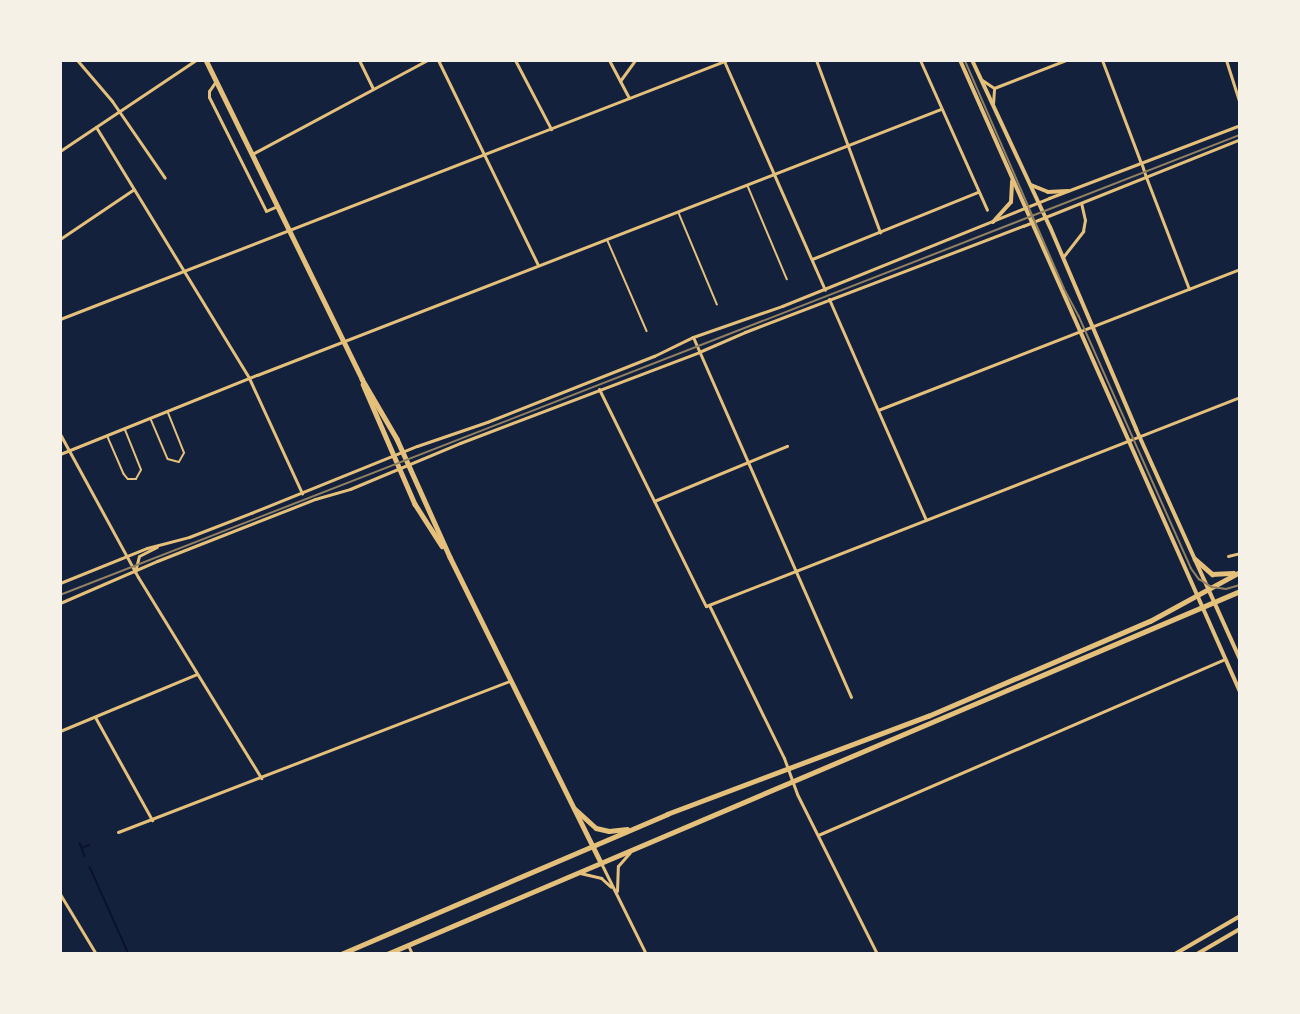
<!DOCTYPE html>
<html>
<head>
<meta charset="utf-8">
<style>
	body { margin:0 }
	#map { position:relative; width:1300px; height:1014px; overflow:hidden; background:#14213d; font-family:"Source Sans 3",sans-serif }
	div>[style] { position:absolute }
	.stream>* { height:1.5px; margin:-0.75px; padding:0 0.75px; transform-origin:0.75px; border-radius:0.75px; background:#0b132b }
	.service>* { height:1.5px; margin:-0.75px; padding:0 0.75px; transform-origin:0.75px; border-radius:0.75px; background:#e5c07b }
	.minor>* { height:3px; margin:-1.5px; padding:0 1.5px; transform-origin:1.5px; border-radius:1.5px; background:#e5c07b }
	.tertiary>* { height:3px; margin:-1.5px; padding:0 1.5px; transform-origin:1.5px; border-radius:1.5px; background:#e5c07b }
	.secondary>* { height:4px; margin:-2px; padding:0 2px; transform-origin:2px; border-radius:2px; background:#e5c07b }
	.primary>* { height:4.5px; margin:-2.25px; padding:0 2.25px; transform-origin:2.25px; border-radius:2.25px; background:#e5c07b }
	.tram>* { height:1.5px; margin:-0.75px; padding:0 0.75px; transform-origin:0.75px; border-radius:0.75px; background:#918062 }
	span { translate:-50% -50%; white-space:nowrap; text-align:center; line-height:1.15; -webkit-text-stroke:6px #f6f1e7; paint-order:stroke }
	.frame { position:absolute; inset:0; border:62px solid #f6f1e7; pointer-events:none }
</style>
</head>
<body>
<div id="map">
	<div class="stream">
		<div style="left:80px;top:843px;width:14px;rotate:69deg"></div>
		<div style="left:82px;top:848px;width:8px;rotate:-23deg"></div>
		<div style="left:90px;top:867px;width:95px;rotate:65.9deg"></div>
	</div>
	<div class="service">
		<div style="left:748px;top:186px;width:101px;rotate:67.2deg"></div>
		<div style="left:679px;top:213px;width:99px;rotate:67.3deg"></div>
		<div style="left:608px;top:241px;width:98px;rotate:66.6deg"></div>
		<div style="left:151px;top:419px;width:43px;rotate:67deg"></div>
		<div style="left:168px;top:459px;width:11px;rotate:15deg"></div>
		<div style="left:179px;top:462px;width:10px;rotate:-61deg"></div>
		<div style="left:184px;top:453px;width:43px;rotate:-111.8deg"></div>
		<div style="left:108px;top:437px;width:40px;rotate:66.6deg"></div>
		<div style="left:124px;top:474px;width:6px;rotate:51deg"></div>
		<div style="left:128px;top:479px;width:8px"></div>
		<div style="left:136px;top:479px;width:10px;rotate:-61deg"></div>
		<div style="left:141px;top:470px;width:43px;rotate:-111.8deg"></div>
	</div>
	<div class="minor">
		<div style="left:77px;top:60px;width:54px;rotate:49.5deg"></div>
		<div style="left:112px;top:101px;width:93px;rotate:55.5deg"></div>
		<div style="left:359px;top:60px;width:32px;rotate:64deg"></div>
		<div style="left:438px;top:60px;width:228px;rotate:64deg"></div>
		<div style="left:515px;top:60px;width:78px;rotate:62.4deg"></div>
		<div style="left:609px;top:60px;width:43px;rotate:62.2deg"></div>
		<div style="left:816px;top:60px;width:184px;rotate:69.6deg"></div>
		<div style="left:920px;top:60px;width:164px;rotate:65.9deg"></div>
		<div style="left:1102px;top:60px;width:110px;rotate:69.3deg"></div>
		<div style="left:1226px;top:60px;width:46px;rotate:72.3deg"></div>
		<div style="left:724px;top:61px;width:250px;rotate:66.2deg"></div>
		<div style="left:982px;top:80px;width:14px;rotate:34deg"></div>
		<div style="left:994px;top:88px;width:77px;rotate:-21.3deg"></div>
		<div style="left:216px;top:81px;width:12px;rotate:125deg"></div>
		<div style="left:209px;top:91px;width:6px;rotate:90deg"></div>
		<div style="left:209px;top:97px;width:127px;rotate:63.4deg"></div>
		<div style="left:266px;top:211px;width:12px;rotate:-24deg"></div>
		<div style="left:620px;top:81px;width:26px;rotate:-54deg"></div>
		<div style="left:993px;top:104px;width:16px;rotate:-86deg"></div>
		<div style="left:96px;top:127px;width:294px;rotate:58.6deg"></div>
		<div style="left:249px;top:378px;width:127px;rotate:65.3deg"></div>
		<div style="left:252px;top:154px;width:199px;rotate:-28.2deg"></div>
		<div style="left:1146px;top:177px;width:120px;rotate:69deg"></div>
		<div style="left:60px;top:239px;width:89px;rotate:-34deg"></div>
		<div style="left:812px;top:259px;width:179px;rotate:-22deg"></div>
		<div style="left:829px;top:299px;width:241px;rotate:66.3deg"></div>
		<div style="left:60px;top:319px;width:716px;rotate:-21.22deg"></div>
		<div style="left:693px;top:337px;width:393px;rotate:66.3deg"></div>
		<div style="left:599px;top:389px;width:242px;rotate:63.8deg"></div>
		<div style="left:706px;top:606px;width:573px;rotate:-21.37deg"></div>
		<div style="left:878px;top:410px;width:388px;rotate:-21.3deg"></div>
		<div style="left:60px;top:434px;width:163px;rotate:61.4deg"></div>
		<div style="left:138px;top:577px;width:236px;rotate:58.5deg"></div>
		<div style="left:60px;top:454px;width:212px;rotate:-21.9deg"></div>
		<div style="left:257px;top:375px;width:734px;rotate:-21.25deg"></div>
		<div style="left:654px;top:501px;width:144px;rotate:-22.5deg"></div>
		<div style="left:1228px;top:556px;width:12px;rotate:-14deg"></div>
		<div style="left:709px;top:605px;width:170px;rotate:63.9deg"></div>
		<div style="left:784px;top:758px;width:38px;rotate:70deg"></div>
		<div style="left:797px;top:794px;width:179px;rotate:63.4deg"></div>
		<div style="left:95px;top:717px;width:118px;rotate:61deg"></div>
		<div style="left:60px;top:731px;width:148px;rotate:-22.6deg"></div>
		<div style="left:118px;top:832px;width:420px;rotate:-21.1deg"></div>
		<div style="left:818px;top:835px;width:443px;rotate:-23.4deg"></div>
		<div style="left:601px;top:863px;width:102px;rotate:63.7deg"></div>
		<div style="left:580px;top:873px;width:22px;rotate:13deg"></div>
		<div style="left:601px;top:878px;width:13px;rotate:42deg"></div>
		<div style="left:617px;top:891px;width:25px;rotate:-88deg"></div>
		<div style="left:618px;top:866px;width:18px;rotate:-49deg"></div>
		<div style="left:60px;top:894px;width:70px;rotate:59deg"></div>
		<div style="left:408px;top:945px;width:10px;rotate:66deg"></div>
	</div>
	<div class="tertiary">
		<div style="left:60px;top:151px;width:164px;rotate:-33.8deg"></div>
		<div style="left:1142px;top:165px;width:13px;rotate:72deg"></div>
		<div style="left:1063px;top:257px;width:33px;rotate:-52deg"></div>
		<div style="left:1083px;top:231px;width:11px;rotate:-80deg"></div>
		<div style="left:1085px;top:220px;width:17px;rotate:-103deg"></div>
		<div style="left:135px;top:572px;width:16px;rotate:-76deg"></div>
		<div style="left:139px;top:556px;width:20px;rotate:-27deg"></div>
		<div style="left:60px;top:583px;width:94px;rotate:-21.9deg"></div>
		<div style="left:147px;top:548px;width:43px;rotate:-14.7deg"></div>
		<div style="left:189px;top:537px;width:66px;rotate:-21.2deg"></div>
		<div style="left:251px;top:513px;width:179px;rotate:-22deg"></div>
		<div style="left:417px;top:446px;width:74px;rotate:-18.9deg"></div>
		<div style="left:487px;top:422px;width:180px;rotate:-21.6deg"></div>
		<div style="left:654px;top:356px;width:43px;rotate:-26deg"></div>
		<div style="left:693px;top:337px;width:94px;rotate:-19.2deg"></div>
		<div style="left:782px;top:306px;width:288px;rotate:-22deg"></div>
		<div style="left:1049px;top:198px;width:204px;rotate:-20.9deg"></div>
		<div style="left:60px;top:603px;width:106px;rotate:-23.4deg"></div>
		<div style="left:157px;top:561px;width:170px;rotate:-21.4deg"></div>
		<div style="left:315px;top:499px;width:36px;rotate:-16deg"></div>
		<div style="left:350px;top:489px;width:119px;rotate:-22.7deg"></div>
		<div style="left:460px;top:443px;width:256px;rotate:-20.8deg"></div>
		<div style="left:699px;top:352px;width:50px;rotate:-23.5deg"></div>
		<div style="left:745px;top:332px;width:298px;rotate:-20.9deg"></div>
		<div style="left:1023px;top:226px;width:234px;rotate:-21.8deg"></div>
	</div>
	<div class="secondary">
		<div style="left:960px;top:60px;width:691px;rotate:66.1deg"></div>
		<div style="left:972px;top:60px;width:184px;rotate:65deg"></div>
		<div style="left:1050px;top:227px;width:220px;rotate:66.9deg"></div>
		<div style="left:1136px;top:429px;width:252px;rotate:65.7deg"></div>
		<div style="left:1031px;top:185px;width:18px;rotate:22deg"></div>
		<div style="left:1048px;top:192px;width:20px;rotate:-3deg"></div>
		<div style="left:993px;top:222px;width:27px;rotate:-48deg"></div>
		<div style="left:1011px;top:202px;width:21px;rotate:-87deg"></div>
		<div style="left:1175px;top:954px;width:75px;rotate:-30.3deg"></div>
		<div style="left:1197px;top:954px;width:50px;rotate:-30.2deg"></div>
	</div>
	<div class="primary">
		<div style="left:206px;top:60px;width:355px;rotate:63.9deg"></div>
		<div style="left:362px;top:379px;width:69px;rotate:59.7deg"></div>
		<div style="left:397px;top:439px;width:129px;rotate:65.8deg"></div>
		<div style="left:450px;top:557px;width:341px;rotate:63.7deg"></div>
		<div style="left:363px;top:384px;width:131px;rotate:66.6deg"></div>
		<div style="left:415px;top:504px;width:50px;rotate:57.3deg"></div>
		<div style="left:1195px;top:559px;width:23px;rotate:41deg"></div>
		<div style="left:1212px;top:574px;width:21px;rotate:-3deg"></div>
		<div style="left:575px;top:809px;width:28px;rotate:42deg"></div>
		<div style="left:596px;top:828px;width:13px;rotate:13deg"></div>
		<div style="left:609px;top:831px;width:18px;rotate:-6deg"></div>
		<div style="left:341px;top:954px;width:355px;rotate:-23.2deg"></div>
		<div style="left:667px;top:814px;width:279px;rotate:-20.6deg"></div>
		<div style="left:928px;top:716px;width:241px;rotate:-23.2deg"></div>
		<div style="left:1150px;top:621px;width:102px;rotate:-28.6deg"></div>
		<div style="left:387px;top:954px;width:927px;rotate:-23.05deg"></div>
	</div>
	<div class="tram">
		<div style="left:965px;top:60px;width:249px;rotate:66.5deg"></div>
		<div style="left:1064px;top:288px;width:32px;rotate:62deg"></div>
		<div style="left:1079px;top:316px;width:276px;rotate:66deg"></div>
		<div style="left:1191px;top:568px;width:14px;rotate:54deg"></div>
		<div style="left:1199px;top:579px;width:15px;rotate:32deg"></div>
		<div style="left:1212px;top:587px;width:14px;rotate:8deg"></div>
		<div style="left:1226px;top:589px;width:15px;rotate:-16deg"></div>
		<div style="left:60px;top:595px;width:1266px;rotate:-21.3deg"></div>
	</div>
	<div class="frame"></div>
</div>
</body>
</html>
